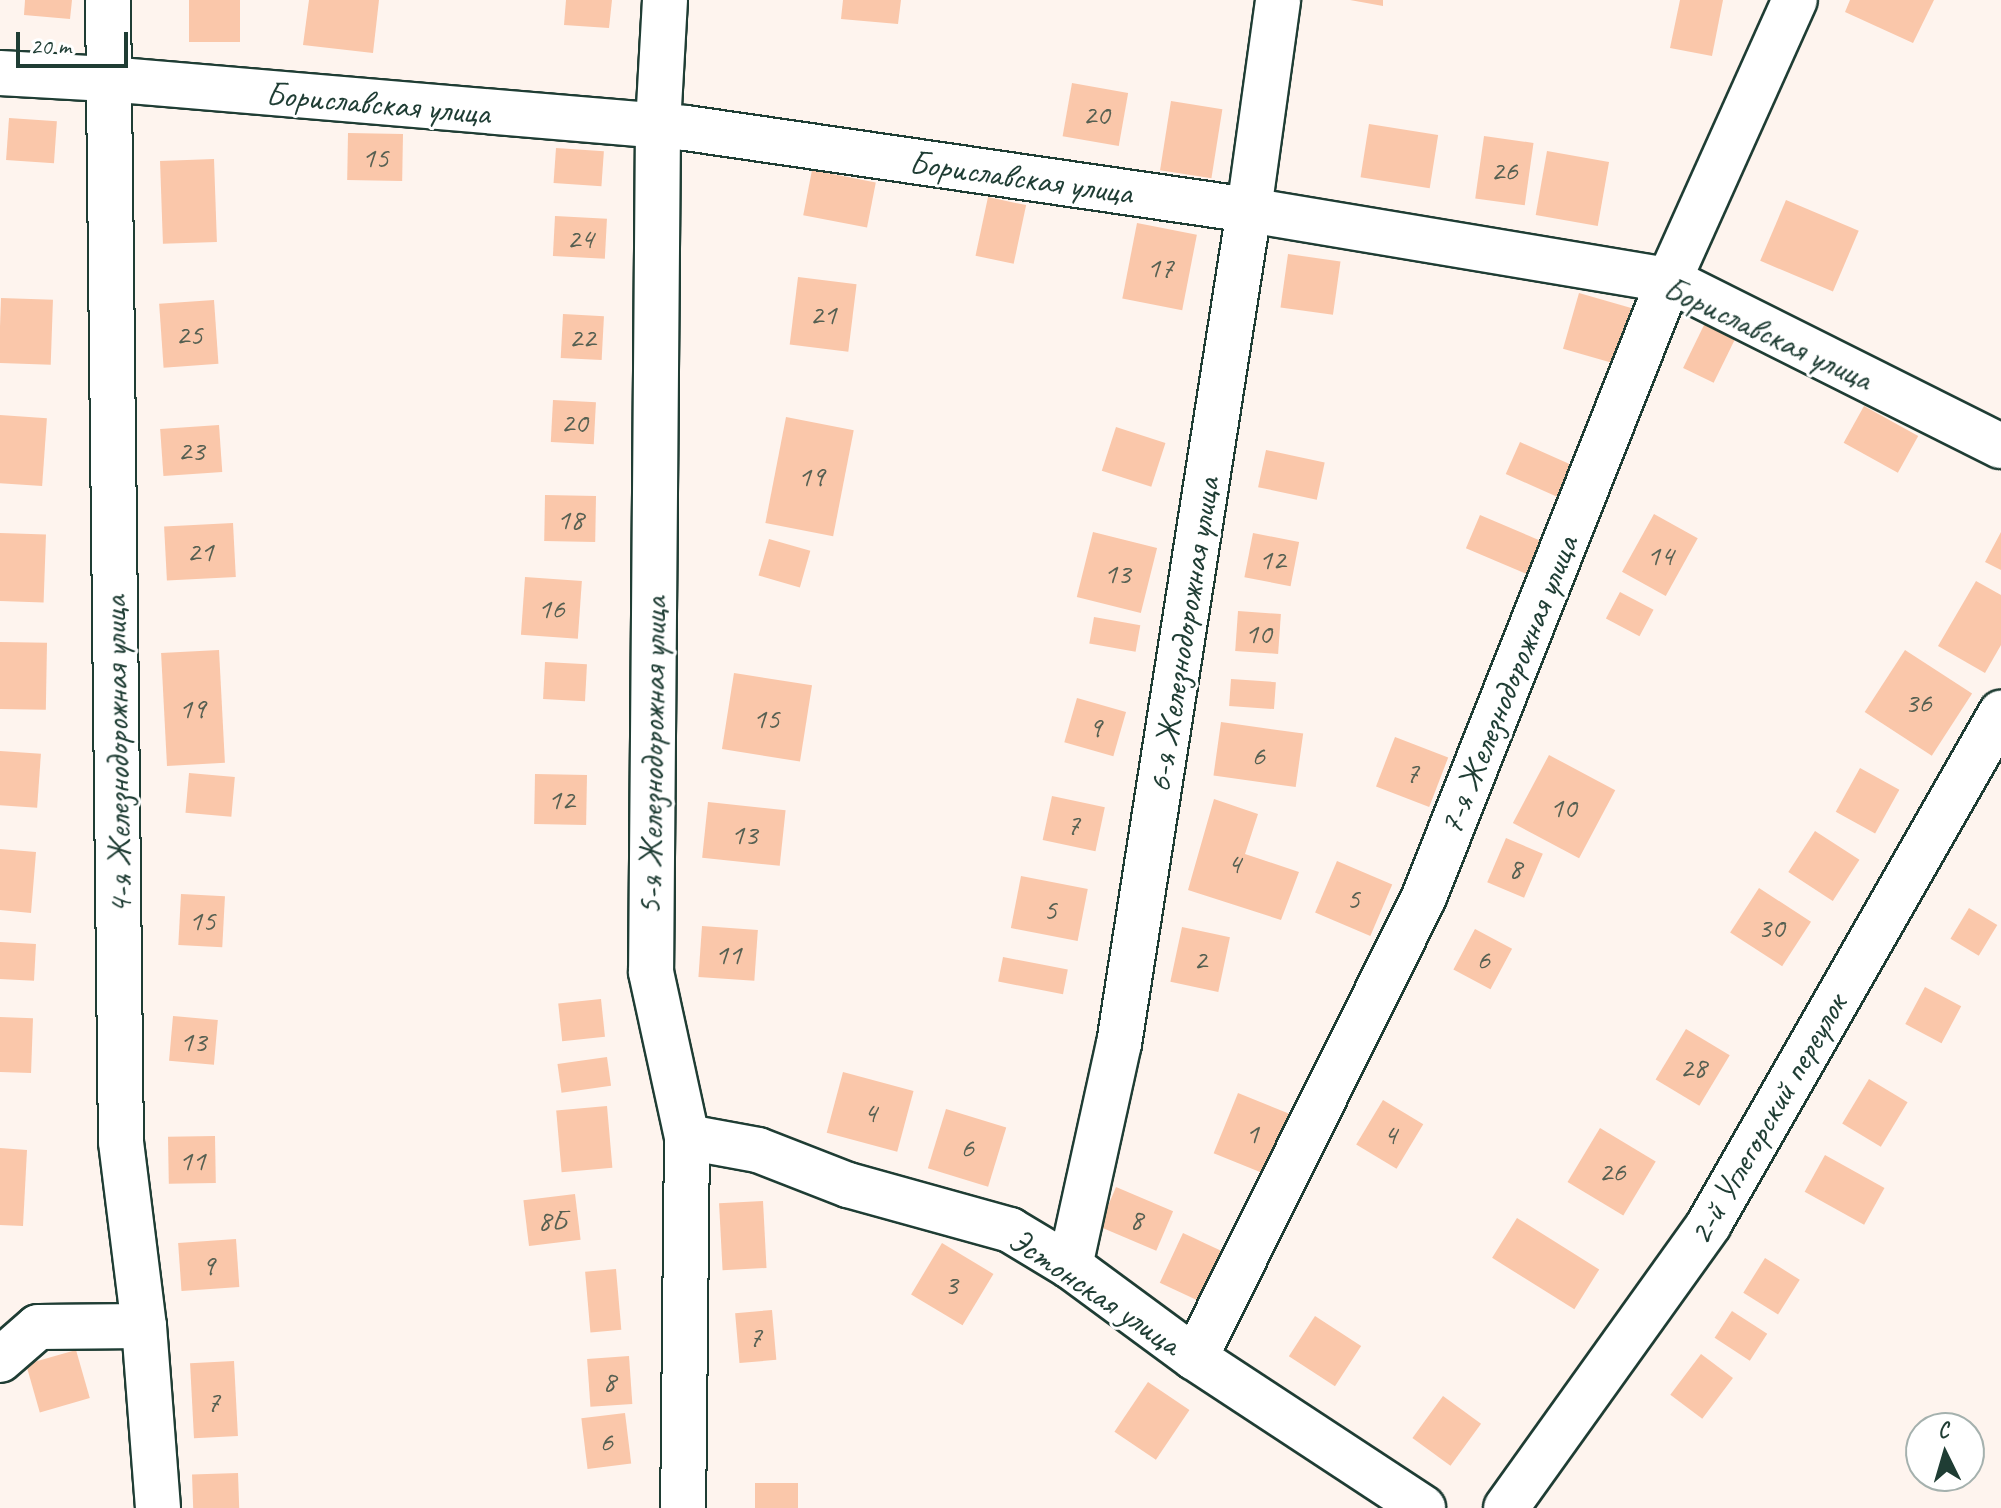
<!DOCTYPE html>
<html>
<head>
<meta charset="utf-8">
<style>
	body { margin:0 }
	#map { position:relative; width:2001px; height:1508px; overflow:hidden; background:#fef4ee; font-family:Caveat,sans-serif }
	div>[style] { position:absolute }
	.building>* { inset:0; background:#fac7aa; transform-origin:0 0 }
	.roads { filter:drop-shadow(2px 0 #1f3d34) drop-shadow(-2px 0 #1f3d34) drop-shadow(0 2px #1f3d34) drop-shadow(0 -2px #1f3d34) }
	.minor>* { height:44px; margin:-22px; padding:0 22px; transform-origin:22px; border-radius:22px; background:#fff }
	span { translate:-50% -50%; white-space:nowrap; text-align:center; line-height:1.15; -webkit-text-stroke:6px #fff; paint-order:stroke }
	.number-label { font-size:30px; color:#566052 }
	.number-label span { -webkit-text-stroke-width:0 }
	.street-label { font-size:34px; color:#1f3d34 }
	.north { position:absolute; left:1905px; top:1412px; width:80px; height:80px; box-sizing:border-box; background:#fff; border:2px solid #a5b1ae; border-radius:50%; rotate:355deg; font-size:22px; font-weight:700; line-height:32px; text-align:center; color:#1f3d34 }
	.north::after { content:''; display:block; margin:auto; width:28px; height:36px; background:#1f3d34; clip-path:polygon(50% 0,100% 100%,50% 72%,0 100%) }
	.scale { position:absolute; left:16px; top:32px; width:112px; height:36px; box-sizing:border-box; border:4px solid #1f3d34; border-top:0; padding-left:10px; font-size:24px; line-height:28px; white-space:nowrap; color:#1f3d34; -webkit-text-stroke:6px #fff; paint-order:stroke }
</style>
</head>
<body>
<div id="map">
	<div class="building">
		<div style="clip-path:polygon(25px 0,72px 0,70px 19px,24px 15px)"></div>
		<div style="left:189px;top:0;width:51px;height:42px"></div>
		<div style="clip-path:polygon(309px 0,379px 0,373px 53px,303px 45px)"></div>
		<div style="clip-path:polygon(566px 0,612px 0,609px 28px,564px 25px)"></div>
		<div style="clip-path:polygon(843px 0,901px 0,898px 24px,841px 19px)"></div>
		<div style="clip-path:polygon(1350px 0,1383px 0,1383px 6px)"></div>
		<div style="clip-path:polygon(1680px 0,1723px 0,1712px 56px,1670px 48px)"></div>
		<div style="clip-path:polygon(1850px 0,1934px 0,1913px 43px,1845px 12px)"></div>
		<div style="left:1072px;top:83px;width:57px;height:54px;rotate:10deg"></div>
		<div style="left:1171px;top:101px;width:52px;height:70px;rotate:9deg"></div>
		<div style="left:9px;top:118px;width:48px;height:42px;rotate:4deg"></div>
		<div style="left:1369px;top:124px;width:70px;height:54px;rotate:9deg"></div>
		<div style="left:348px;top:133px;width:55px;height:47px;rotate:1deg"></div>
		<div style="left:1484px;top:136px;width:50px;height:63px;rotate:8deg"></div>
		<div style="left:556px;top:148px;width:48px;height:35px;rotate:4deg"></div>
		<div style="left:1547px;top:151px;width:63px;height:65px;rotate:10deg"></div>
		<div style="left:214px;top:159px;width:83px;height:54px;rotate:88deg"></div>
		<div style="left:812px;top:170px;width:65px;height:46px;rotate:11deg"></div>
		<div style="left:988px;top:197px;width:39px;height:60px;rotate:12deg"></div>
		<div style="left:1786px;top:200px;width:79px;height:66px;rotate:23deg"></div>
		<div style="left:555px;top:216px;width:52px;height:40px;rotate:3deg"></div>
		<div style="left:1137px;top:223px;width:61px;height:77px;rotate:11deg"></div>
		<div style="left:1288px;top:254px;width:53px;height:54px;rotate:8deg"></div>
		<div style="left:798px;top:277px;width:59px;height:68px;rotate:7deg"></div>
		<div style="left:1579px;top:293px;width:57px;height:58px;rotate:16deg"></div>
		<div style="left:1px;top:298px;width:52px;height:65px;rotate:2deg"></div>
		<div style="left:214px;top:300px;width:64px;height:55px;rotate:86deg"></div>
		<div style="left:563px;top:314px;width:41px;height:44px;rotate:3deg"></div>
		<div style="left:1705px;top:323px;width:34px;height:50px;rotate:26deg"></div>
		<div style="left:553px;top:400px;width:43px;height:42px;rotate:3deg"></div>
		<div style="left:1864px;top:406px;width:62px;height:42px;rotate:29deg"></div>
		<div style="left:0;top:415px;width:47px;height:68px;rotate:4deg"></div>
		<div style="left:786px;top:417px;width:69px;height:108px;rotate:11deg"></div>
		<div style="left:219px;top:425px;width:47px;height:59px;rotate:86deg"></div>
		<div style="left:1116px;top:427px;width:52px;height:46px;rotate:18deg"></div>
		<div style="left:1520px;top:442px;width:61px;height:35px;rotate:24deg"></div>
		<div style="left:1266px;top:450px;width:60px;height:38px;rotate:12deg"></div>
		<div style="left:545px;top:495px;width:51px;height:46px;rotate:1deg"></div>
		<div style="left:1654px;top:514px;width:50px;height:66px;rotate:29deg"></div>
		<div style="left:1480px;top:515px;width:74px;height:36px;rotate:23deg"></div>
		<div style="left:233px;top:523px;width:54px;height:69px;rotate:87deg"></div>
		<div style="left:1093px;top:532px;width:66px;height:67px;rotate:14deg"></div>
		<div style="clip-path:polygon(2001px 532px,2001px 570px,1985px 562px)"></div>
		<div style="left:0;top:533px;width:46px;height:68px;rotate:2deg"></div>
		<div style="left:1253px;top:533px;width:47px;height:45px;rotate:11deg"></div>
		<div style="left:769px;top:539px;width:43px;height:38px;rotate:16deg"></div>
		<div style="left:525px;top:577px;width:57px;height:58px;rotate:4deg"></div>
		<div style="clip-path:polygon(1976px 581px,2001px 595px,2001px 645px,1985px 673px,1938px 646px)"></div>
		<div style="left:1620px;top:592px;width:38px;height:30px;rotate:28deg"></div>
		<div style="left:1238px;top:611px;width:43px;height:40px;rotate:4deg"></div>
		<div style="left:1094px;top:617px;width:47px;height:27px;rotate:10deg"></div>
		<div style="left:0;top:642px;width:47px;height:67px;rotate:1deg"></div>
		<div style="left:219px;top:650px;width:113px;height:58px;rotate:87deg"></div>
		<div style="left:1905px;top:650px;width:80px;height:74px;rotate:33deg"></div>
		<div style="left:545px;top:662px;width:42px;height:37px;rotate:3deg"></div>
		<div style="left:734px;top:673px;width:79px;height:77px;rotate:9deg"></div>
		<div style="left:1231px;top:679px;width:45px;height:27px;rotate:4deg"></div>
		<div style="left:1077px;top:698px;width:51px;height:46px;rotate:16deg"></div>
		<div style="left:1221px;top:722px;width:83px;height:54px;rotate:8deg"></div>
		<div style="left:1395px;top:737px;width:57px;height:53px;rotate:21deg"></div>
		<div style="left:0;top:751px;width:41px;height:54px;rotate:4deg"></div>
		<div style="left:1549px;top:755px;width:75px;height:77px;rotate:28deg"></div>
		<div style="left:1860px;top:768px;width:45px;height:50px;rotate:29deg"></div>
		<div style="left:189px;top:773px;width:46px;height:40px;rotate:5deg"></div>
		<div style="left:535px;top:774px;width:52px;height:50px;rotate:1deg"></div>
		<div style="left:1052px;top:796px;width:54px;height:45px;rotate:12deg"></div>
		<div style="clip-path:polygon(1214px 799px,1258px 814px,1245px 854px,1299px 872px,1281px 920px,1188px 890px)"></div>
		<div style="left:708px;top:802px;width:78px;height:56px;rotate:6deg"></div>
		<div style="left:1815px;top:831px;width:53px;height:49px;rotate:33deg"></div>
		<div style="left:1506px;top:838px;width:40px;height:48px;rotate:23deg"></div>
		<div style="clip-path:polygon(0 849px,36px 852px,31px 913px,0 910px)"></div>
		<div style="left:1337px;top:861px;width:60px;height:56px;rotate:23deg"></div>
		<div style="left:1021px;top:876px;width:68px;height:53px;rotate:11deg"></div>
		<div style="left:1759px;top:888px;width:62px;height:53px;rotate:33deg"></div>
		<div style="left:181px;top:894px;width:44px;height:51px;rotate:3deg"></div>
		<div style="left:1969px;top:908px;width:33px;height:36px;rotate:31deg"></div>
		<div style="left:702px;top:926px;width:56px;height:51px;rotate:4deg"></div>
		<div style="left:1182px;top:927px;width:49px;height:56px;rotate:12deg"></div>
		<div style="left:1475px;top:929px;width:42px;height:46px;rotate:28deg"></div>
		<div style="left:0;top:942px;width:36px;height:37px;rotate:3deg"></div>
		<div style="left:1003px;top:957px;width:66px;height:25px;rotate:11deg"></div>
		<div style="left:1925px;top:987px;width:41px;height:42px;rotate:28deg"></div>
		<div style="left:601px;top:999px;width:38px;height:43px;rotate:84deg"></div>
		<div style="left:173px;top:1016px;width:45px;height:45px;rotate:5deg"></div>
		<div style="left:0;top:1017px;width:33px;height:55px;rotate:2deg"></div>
		<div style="left:1686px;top:1029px;width:51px;height:59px;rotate:31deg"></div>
		<div style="left:607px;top:1057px;width:29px;height:50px;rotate:82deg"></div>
		<div style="left:843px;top:1072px;width:73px;height:63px;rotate:15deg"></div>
		<div style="left:1869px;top:1079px;width:45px;height:52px;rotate:31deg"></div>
		<div style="left:1238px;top:1093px;width:56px;height:65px;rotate:22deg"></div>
		<div style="left:1383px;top:1100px;width:47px;height:52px;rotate:31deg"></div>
		<div style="left:607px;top:1106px;width:62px;height:51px;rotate:85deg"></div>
		<div style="left:946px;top:1109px;width:63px;height:62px;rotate:17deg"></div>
		<div style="left:1600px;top:1128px;width:65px;height:63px;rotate:31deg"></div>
		<div style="left:215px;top:1136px;width:47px;height:47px;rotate:89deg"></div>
		<div style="clip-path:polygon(0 1148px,27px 1150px,23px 1226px,0 1225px)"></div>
		<div style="left:1825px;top:1155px;width:68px;height:42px;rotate:29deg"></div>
		<div style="left:1116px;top:1187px;width:62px;height:43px;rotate:23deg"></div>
		<div style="left:575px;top:1194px;width:46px;height:52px;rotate:83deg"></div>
		<div style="left:763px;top:1201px;width:67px;height:44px;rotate:87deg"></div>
		<div style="left:1517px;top:1218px;width:97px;height:47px;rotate:32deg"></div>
		<div style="left:1183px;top:1233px;width:42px;height:55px;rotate:25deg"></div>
		<div style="left:236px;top:1239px;width:48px;height:58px;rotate:86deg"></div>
		<div style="left:942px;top:1243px;width:60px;height:60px;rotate:31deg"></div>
		<div style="left:1765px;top:1258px;width:41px;height:41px;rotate:32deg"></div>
		<div style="left:616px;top:1269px;width:61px;height:31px;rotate:85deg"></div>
		<div style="left:772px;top:1310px;width:50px;height:37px;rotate:85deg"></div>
		<div style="left:1732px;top:1311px;width:42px;height:32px;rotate:33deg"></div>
		<div style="left:1315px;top:1316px;width:55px;height:48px;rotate:33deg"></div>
		<div style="left:76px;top:1350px;width:50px;height:52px;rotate:74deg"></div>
		<div style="left:1701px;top:1354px;width:40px;height:51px;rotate:37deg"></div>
		<div style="left:629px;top:1356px;width:48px;height:42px;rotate:86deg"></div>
		<div style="left:234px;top:1361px;width:75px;height:44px;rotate:87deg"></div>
		<div style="left:1148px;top:1382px;width:50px;height:60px;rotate:34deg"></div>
		<div style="left:1443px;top:1396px;width:47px;height:52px;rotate:36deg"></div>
		<div style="left:625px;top:1413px;width:51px;height:44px;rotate:83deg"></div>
		<div style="left:238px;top:1473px;width:35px;height:46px;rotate:88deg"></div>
		<div style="left:798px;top:1483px;width:25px;height:43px;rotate:90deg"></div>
	</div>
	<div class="roads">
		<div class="minor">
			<div style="left:108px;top:0;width:1142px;rotate:89.35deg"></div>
			<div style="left:121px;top:1142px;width:185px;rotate:82.9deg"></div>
			<div style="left:144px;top:1326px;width:183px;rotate:85.6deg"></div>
			<div style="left:665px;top:0;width:127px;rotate:93.2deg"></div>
			<div style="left:658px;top:127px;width:845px;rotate:90.47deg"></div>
			<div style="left:651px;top:972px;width:169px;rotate:77.7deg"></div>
			<div style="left:687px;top:1137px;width:371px;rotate:90.6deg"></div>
			<div style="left:0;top:73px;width:107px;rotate:3.2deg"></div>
			<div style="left:107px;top:79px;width:581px;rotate:4.84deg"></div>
			<div style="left:686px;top:128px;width:569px;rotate:8.29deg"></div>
			<div style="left:1249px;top:210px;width:426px;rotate:9.5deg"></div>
			<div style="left:1669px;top:280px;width:371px;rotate:26.6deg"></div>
			<div style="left:687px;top:1137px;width:72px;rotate:10.4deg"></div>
			<div style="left:758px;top:1150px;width:97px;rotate:21.3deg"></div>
			<div style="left:848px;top:1185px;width:168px;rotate:15.5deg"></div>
			<div style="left:1010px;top:1230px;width:70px;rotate:31deg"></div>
			<div style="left:1070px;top:1266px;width:155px;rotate:36.4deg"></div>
			<div style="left:1195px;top:1358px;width:273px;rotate:33.3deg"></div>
			<div style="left:1070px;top:1266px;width:227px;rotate:-77.6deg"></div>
			<div style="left:1119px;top:1044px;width:844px;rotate:-81.14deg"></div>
			<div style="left:1249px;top:210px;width:212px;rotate:-82.1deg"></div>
			<div style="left:1195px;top:1358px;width:515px;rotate:-63.58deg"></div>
			<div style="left:1424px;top:897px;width:664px;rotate:-68.34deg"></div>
			<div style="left:1669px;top:280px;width:307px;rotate:-65.8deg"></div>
			<div style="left:0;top:1360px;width:50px;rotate:-41deg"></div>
			<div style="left:38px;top:1327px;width:106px;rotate:-0.5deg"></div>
			<div style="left:1506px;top:1508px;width:349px;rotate:-54.4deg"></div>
			<div style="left:1709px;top:1224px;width:589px;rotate:-60.26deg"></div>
		</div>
	</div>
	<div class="number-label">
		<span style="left:1096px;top:114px">20</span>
		<span style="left:375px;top:157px">15</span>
		<span style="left:1504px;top:170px">26</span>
		<span style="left:580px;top:238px">24</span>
		<span style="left:1160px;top:267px">17</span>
		<span style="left:823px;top:314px">21</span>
		<span style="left:189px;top:334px">25</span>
		<span style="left:582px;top:337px">22</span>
		<span style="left:574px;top:422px">20</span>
		<span style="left:191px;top:450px">23</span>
		<span style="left:811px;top:476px">19</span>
		<span style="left:570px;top:519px">18</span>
		<span style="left:200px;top:551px">21</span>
		<span style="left:1660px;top:555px">14</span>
		<span style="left:1272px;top:559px">12</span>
		<span style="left:1117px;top:573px">13</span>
		<span style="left:551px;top:608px">16</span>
		<span style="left:1258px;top:633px">10</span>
		<span style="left:1918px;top:702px">36</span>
		<span style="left:192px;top:708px">19</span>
		<span style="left:766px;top:718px">15</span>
		<span style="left:1095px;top:727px">9</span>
		<span style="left:1258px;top:755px">6</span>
		<span style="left:1412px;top:772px">7</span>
		<span style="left:561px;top:799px">12</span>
		<span style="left:1563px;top:807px">10</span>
		<span style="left:1073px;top:824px">7</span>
		<span style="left:744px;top:834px">13</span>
		<span style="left:1234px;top:863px">4</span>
		<span style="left:1515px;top:868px">8</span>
		<span style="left:1353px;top:898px">5</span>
		<span style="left:1050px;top:909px">5</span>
		<span style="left:202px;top:920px">15</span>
		<span style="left:1771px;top:927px">30</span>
		<span style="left:728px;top:954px">11</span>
		<span style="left:1200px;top:959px">2</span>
		<span style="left:1483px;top:959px">6</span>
		<span style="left:193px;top:1041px">13</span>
		<span style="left:1693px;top:1067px">28</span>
		<span style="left:870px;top:1112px">4</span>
		<span style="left:1252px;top:1133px">1</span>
		<span style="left:1390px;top:1134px">4</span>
		<span style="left:967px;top:1147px">6</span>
		<span style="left:192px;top:1160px">11</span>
		<span style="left:1612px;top:1171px">26</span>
		<span style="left:1136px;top:1219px">8</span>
		<span style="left:552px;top:1220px">8Б</span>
		<span style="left:208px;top:1265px">9</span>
		<span style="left:951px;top:1284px">3</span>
		<span style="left:755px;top:1336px">7</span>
		<span style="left:609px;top:1381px">8</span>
		<span style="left:213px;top:1401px">7</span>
		<span style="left:606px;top:1441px">6</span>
	</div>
	<div class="street-label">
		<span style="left:378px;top:103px;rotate:5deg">Бориславская улица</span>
		<span style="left:1021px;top:177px;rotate:8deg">Бориславская улица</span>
		<span style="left:1768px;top:333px;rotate:25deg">Бориславская улица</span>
		<span style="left:1183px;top:635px;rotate:-81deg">6-я Железнодорожная улица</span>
		<span style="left:1508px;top:685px;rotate:-68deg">7-я Железнодорожная улица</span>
		<span style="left:117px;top:755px;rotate:-91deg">4-я Железнодорожная улица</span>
		<span style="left:652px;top:756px;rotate:-89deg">5-я Железнодорожная улица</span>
		<span style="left:1767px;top:1119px;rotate:-60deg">2-й Углегорский переулок</span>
		<span style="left:1095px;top:1291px;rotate:34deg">Эстонская улица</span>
	</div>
	<div class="north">С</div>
	<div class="scale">20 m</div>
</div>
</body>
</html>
